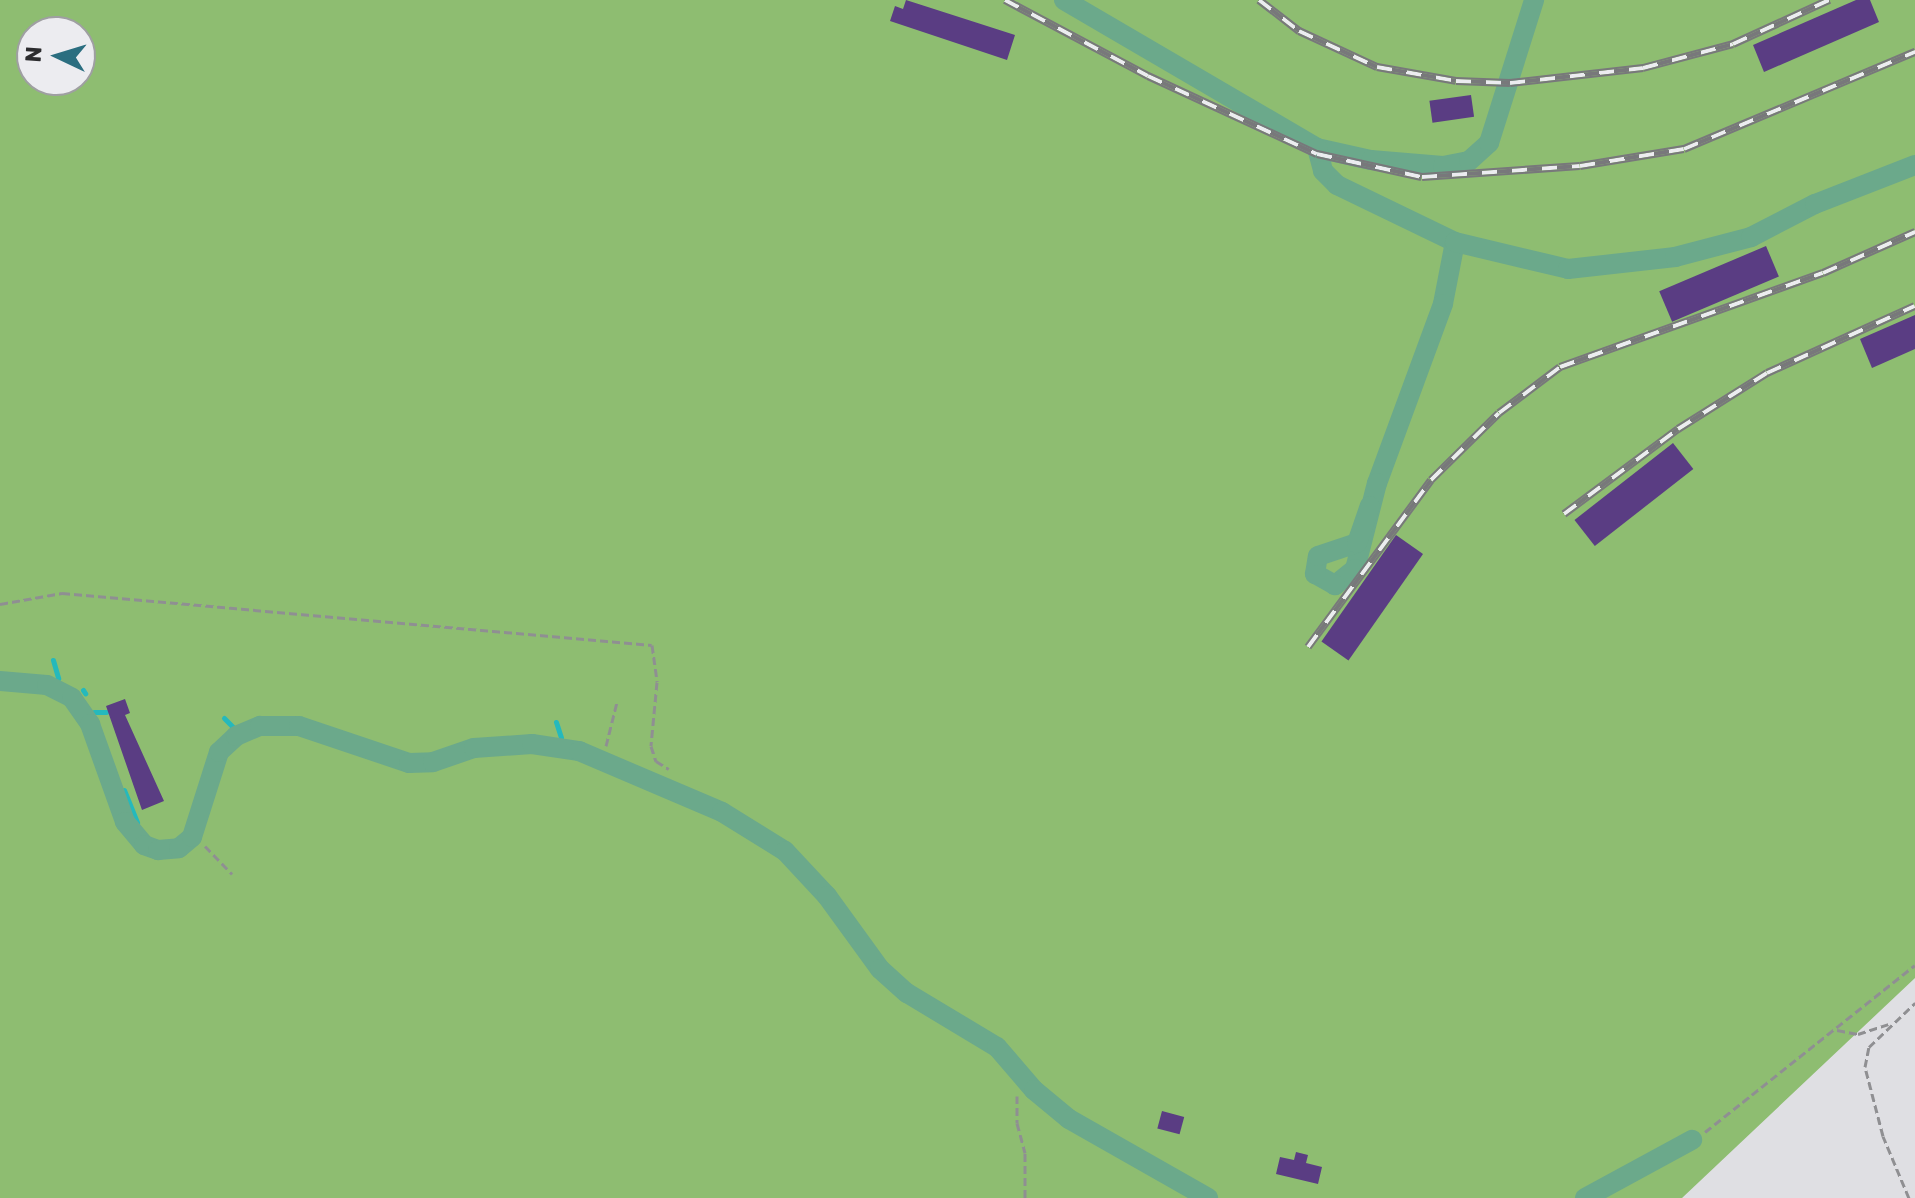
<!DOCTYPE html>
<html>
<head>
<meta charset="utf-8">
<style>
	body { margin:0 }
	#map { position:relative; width:1915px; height:1198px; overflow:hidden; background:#dfdfe3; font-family:Rubik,sans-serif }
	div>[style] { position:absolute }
	.forest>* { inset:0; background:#8ebd71 }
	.stream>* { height:5px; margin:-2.5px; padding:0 2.5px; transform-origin:2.5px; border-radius:2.5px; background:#25b9bc }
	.building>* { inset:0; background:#5a3d83; transform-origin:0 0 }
	.path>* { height:3px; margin-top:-1.5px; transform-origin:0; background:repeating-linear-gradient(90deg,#8f8f92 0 8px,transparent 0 12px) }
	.minor>* { height:20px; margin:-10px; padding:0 10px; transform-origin:10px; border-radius:10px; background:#6ba98b }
	.rail>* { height:8px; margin-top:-4px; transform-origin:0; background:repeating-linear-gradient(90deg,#ececf0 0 15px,#78787b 0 30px); box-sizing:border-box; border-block:2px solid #78787b }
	span { translate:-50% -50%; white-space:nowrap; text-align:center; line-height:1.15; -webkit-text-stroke:8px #ececf0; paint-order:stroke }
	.north { position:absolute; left:16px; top:16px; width:80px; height:80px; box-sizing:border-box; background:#ececf0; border:2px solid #9f9fa2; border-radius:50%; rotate:274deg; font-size:22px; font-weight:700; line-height:32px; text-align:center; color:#2c2c2e }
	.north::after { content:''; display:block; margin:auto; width:28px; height:36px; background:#2b6e80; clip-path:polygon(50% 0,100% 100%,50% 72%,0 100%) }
</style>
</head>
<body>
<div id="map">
	<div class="forest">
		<div style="clip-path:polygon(evenodd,0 0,1915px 0,1915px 978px,1682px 1198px,0 1198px,0 0,32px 32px,80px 32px,80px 80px,32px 80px,32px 32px)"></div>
	</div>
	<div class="stream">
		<div style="left:53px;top:660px;width:19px;rotate:74deg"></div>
		<div style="left:83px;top:690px;width:4px;rotate:56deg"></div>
		<div style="left:94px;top:712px;width:12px"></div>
		<div style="left:224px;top:718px;width:14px;rotate:45deg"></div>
		<div style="left:556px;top:722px;width:16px;rotate:72deg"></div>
		<div style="left:124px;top:790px;width:35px;rotate:68deg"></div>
	</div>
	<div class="building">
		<div style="clip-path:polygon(906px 0,1015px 35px,1007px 60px,890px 21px,895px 6px,903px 9px)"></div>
		<div style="clip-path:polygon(1856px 0,1870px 0,1879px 22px,1764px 72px,1753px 45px)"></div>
		<div style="left:1471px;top:95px;width:22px;height:42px;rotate:82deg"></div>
		<div style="left:1766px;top:246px;width:33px;height:116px;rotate:67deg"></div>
		<div style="clip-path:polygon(1915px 315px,1915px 349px,1872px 368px,1860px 339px)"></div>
		<div style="left:1673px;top:443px;width:33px;height:125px;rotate:52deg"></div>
		<div style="left:1396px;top:535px;width:33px;height:130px;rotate:35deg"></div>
		<div style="clip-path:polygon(125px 699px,130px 713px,125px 715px,164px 801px,142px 810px,106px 706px)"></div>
		<div style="left:1162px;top:1111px;width:23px;height:18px;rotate:15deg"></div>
		<div style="clip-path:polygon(1296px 1152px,1308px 1155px,1306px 1163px,1322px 1167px,1318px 1184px,1276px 1174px,1280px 1157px,1294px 1160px)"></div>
	</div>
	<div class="path">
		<div style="left:0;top:604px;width:63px;rotate:-10.1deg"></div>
		<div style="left:62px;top:593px;width:592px;rotate:5.04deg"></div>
		<div style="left:652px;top:645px;width:37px;rotate:82deg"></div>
		<div style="left:657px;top:682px;width:64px;rotate:95.4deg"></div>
		<div style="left:651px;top:746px;width:16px;rotate:72deg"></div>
		<div style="left:656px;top:761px;width:15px;rotate:32deg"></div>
		<div style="left:606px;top:746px;width:45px;rotate:-76deg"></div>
		<div style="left:205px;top:846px;width:39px;rotate:46deg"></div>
		<div style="left:1837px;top:1030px;width:21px;rotate:11deg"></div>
		<div style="left:1858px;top:1034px;width:32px;rotate:-18deg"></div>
		<div style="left:1017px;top:1096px;width:27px;rotate:90deg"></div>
		<div style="left:1017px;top:1123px;width:31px;rotate:75deg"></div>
		<div style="left:1025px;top:1153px;width:45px;rotate:90deg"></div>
		<div style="left:1705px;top:1132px;width:268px;rotate:-38.5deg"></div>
		<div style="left:1909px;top:1198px;width:67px;rotate:-112.8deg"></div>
		<div style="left:1883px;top:1136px;width:71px;rotate:-104.6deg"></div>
		<div style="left:1865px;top:1067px;width:20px;rotate:-79deg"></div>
		<div style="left:1869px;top:1047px;width:64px;rotate:-43.7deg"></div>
	</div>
	<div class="minor">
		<div style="left:1064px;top:0;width:293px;rotate:30.3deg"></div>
		<div style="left:1317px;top:148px;width:55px;rotate:12.5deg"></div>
		<div style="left:1371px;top:160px;width:72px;rotate:4.8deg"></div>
		<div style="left:1443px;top:166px;width:26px;rotate:-11deg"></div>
		<div style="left:1469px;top:161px;width:27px;rotate:-42deg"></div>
		<div style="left:1489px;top:143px;width:150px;rotate:-72.5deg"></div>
		<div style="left:1317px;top:148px;width:24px;rotate:75deg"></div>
		<div style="left:1323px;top:171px;width:20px;rotate:45deg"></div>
		<div style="left:1337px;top:185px;width:131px;rotate:25.8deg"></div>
		<div style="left:1455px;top:242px;width:63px;rotate:101deg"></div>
		<div style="left:1443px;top:304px;width:191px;rotate:110.2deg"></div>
		<div style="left:1377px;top:483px;width:89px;rotate:104.3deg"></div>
		<div style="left:1355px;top:569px;width:26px;rotate:141deg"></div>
		<div style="left:1335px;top:585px;width:23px;rotate:-151deg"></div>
		<div style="left:1315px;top:574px;width:18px;rotate:-81deg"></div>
		<div style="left:1318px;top:556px;width:41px;rotate:-18.4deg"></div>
		<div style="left:1357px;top:543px;width:39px;rotate:-71deg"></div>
		<div style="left:1455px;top:242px;width:116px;rotate:13.4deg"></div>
		<div style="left:1568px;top:269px;width:108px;rotate:-6.4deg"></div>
		<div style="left:1675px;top:257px;width:79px;rotate:-14.7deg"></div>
		<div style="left:1751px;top:237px;width:72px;rotate:-27.3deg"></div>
		<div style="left:1815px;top:204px;width:107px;rotate:-21.3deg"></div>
		<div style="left:0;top:681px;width:47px;rotate:4.9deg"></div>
		<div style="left:47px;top:685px;width:28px;rotate:27deg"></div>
		<div style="left:72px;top:698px;width:32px;rotate:55deg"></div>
		<div style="left:90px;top:724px;width:104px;rotate:70.3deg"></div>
		<div style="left:125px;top:822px;width:30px;rotate:50deg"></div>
		<div style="left:144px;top:845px;width:15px;rotate:20deg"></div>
		<div style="left:158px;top:850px;width:21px;rotate:-5deg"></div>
		<div style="left:179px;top:848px;width:17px;rotate:-40deg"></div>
		<div style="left:192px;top:837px;width:89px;rotate:-72.4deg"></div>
		<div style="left:219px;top:752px;width:23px;rotate:-43deg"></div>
		<div style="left:236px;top:736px;width:26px;rotate:-23deg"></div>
		<div style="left:260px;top:726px;width:39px"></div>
		<div style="left:299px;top:726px;width:116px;rotate:18.6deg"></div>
		<div style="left:409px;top:763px;width:24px;rotate:-2deg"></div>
		<div style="left:433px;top:762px;width:43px;rotate:-18.9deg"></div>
		<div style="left:474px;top:748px;width:58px;rotate:-3.9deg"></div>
		<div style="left:532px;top:744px;width:48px;rotate:8.5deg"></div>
		<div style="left:579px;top:751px;width:155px;rotate:23.1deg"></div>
		<div style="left:722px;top:812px;width:74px;rotate:31.8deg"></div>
		<div style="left:785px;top:851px;width:62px;rotate:47deg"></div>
		<div style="left:827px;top:896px;width:90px;rotate:54deg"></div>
		<div style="left:880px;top:969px;width:36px;rotate:42deg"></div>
		<div style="left:907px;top:993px;width:105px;rotate:31deg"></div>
		<div style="left:997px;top:1047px;width:57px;rotate:49.3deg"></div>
		<div style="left:1034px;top:1090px;width:45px;rotate:39.6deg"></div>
		<div style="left:1069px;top:1119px;width:160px;rotate:29.6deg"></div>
		<div style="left:1585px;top:1198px;width:122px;rotate:-28.5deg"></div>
	</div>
	<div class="rail">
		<div style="left:1005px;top:0;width:162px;rotate:28deg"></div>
		<div style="left:1148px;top:76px;width:186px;rotate:24.8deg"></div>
		<div style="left:1317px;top:154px;width:107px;rotate:12.4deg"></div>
		<div style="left:1422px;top:177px;width:158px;rotate:-4deg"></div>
		<div style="left:1580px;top:166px;width:105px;rotate:-9.3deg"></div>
		<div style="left:1684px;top:149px;width:251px;rotate:-22.8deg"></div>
		<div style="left:1259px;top:0;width:51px;rotate:37.8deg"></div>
		<div style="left:1299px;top:31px;width:86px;rotate:24.8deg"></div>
		<div style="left:1377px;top:67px;width:80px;rotate:10deg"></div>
		<div style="left:1456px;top:81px;width:54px;rotate:2.1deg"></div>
		<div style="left:1510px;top:83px;width:134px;rotate:-6.4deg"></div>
		<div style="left:1643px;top:68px;width:93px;rotate:-14.9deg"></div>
		<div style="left:1733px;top:44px;width:106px;rotate:-24.6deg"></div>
		<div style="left:1564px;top:514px;width:142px;rotate:-36.7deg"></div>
		<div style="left:1678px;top:429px;width:105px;rotate:-32.2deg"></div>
		<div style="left:1767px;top:373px;width:162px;rotate:-24.4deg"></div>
		<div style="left:1308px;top:647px;width:207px;rotate:-53.6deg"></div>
		<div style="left:1431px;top:480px;width:95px;rotate:-44.6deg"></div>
		<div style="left:1499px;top:413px;width:76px;rotate:-37deg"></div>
		<div style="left:1560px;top:367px;width:279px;rotate:-19.7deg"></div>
		<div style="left:1823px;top:273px;width:101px;rotate:-24deg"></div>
	</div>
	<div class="north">N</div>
</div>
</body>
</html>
